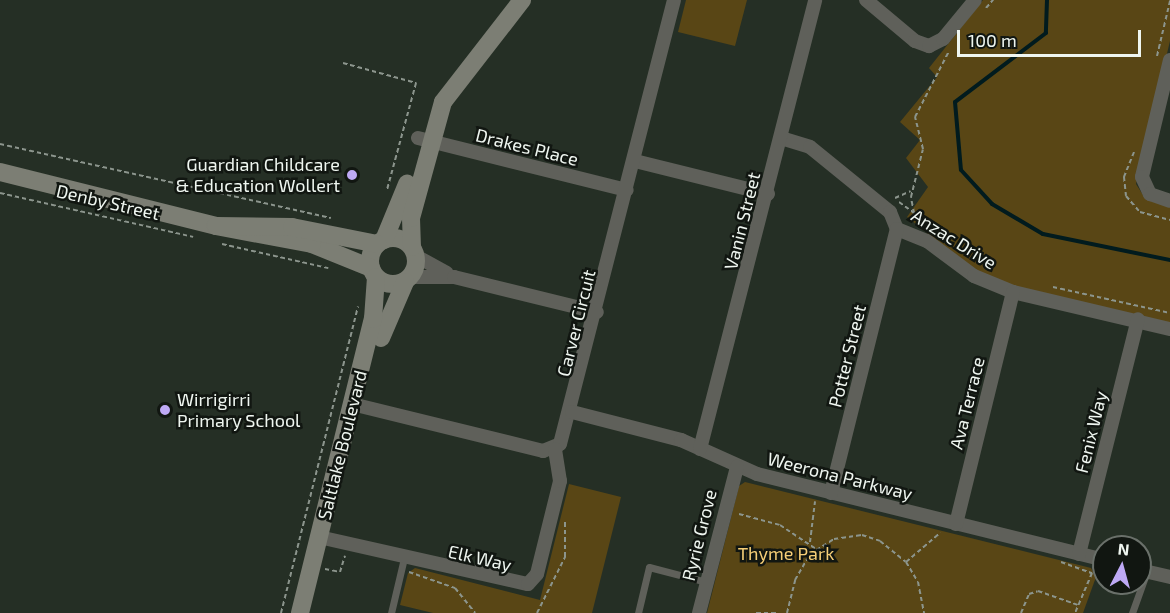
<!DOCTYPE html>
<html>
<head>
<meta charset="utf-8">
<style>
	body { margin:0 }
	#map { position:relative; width:1170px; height:613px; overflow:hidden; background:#252f25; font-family:"Exo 2",sans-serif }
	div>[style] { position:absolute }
	.green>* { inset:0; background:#594615 }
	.stream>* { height:4px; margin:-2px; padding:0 2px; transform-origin:2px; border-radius:2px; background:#011b1e }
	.path>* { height:2px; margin-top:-1px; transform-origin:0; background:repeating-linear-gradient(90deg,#8c958d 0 4.5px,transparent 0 7.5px) }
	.lane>* { height:7px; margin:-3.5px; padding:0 3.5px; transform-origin:3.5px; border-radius:3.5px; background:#5f605a }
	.street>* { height:14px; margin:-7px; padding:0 7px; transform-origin:7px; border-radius:7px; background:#5f605a }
	.secondary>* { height:18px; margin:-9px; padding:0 9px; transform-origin:9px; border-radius:9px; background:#7c7e74 }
	.secondary>.ring { margin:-9px; padding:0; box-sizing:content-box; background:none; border:18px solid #7c7e74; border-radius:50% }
	.dots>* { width:16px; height:16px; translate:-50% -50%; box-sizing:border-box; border:3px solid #111611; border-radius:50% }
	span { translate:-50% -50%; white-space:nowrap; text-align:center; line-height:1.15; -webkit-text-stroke:5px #111611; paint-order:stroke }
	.street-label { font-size:18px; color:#eff6f0 }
	.poi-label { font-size:18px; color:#eff6f0 }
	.right { translate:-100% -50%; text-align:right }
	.left { translate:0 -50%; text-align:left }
	.park-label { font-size:18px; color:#f5ce77 }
	.north { position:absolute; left:1092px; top:535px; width:60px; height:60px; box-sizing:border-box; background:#111611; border:2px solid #6a706a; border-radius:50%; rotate:6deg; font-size:16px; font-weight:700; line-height:24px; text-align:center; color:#eff6f0 }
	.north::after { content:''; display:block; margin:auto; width:21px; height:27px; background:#bea9f5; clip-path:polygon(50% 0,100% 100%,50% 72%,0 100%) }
	.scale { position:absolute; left:957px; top:30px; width:184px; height:27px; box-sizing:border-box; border:3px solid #eff6f0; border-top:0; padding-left:8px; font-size:18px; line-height:21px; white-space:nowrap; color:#eff6f0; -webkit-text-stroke:4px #111611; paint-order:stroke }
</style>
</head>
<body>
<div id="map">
	<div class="green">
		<div style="clip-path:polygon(686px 0,747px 0,735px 46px,678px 32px)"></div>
		<div style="clip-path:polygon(983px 0,1170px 0,1170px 41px,1136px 184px,1145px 198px,1170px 207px,1170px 325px,1023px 290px,975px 271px,907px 217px,928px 187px,906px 158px,920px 140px,900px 122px,937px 77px,929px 68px)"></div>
		<div style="clip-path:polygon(745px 482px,1091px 568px,1096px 577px,1083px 613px,707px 613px,739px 486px)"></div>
		<div style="clip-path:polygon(569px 484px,621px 497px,592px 613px,433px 613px,400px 605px,408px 573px,415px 568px,540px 600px)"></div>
	</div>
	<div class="stream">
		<div style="left:1047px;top:0;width:33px;rotate:92deg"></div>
		<div style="left:1046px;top:33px;width:114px;rotate:142.8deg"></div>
		<div style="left:955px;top:102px;width:68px;rotate:85deg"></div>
		<div style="left:961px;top:170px;width:46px;rotate:47.6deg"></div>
		<div style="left:992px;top:204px;width:59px;rotate:30.5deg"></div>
		<div style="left:1043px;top:234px;width:130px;rotate:11.6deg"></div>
	</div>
	<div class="path">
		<div style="left:986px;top:8px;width:11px;rotate:-49deg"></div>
		<div style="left:1157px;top:56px;width:57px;rotate:-76.7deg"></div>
		<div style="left:343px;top:63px;width:76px;rotate:15.3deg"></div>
		<div style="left:416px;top:83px;width:111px;rotate:105.2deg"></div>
		<div style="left:0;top:144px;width:339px;rotate:12.6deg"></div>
		<div style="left:1134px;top:152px;width:27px;rotate:112deg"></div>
		<div style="left:1124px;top:177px;width:19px;rotate:84deg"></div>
		<div style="left:1126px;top:196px;width:21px;rotate:49deg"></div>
		<div style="left:1140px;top:212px;width:31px;rotate:15deg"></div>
		<div style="left:0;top:193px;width:198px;rotate:12.8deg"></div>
		<div style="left:895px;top:198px;width:17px;rotate:-24deg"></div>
		<div style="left:899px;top:202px;width:19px;rotate:36deg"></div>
		<div style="left:929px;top:227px;width:21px;rotate:-137deg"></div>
		<div style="left:914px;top:213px;width:16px;rotate:-101deg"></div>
		<div style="left:911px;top:197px;width:49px;rotate:-76deg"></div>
		<div style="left:923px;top:149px;width:33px;rotate:-104deg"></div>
		<div style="left:915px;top:117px;width:74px;rotate:-62.7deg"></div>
		<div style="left:222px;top:244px;width:109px;rotate:12.8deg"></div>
		<div style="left:1053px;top:287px;width:120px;rotate:12.5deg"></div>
		<div style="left:739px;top:514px;width:42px;rotate:15deg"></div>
		<div style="left:780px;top:525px;width:43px;rotate:33.7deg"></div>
		<div style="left:810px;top:542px;width:41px;rotate:-83deg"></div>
		<div style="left:906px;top:562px;width:45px;rotate:-40.5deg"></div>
		<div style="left:1061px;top:562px;width:33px;rotate:20deg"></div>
		<div style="left:1092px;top:573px;width:43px;rotate:113deg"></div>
		<div style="left:325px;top:569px;width:15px;rotate:11deg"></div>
		<div style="left:340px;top:572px;width:17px;rotate:-73deg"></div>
		<div style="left:409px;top:572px;width:49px;rotate:19.2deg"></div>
		<div style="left:455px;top:588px;width:32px;rotate:51deg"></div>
		<div style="left:281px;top:613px;width:316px;rotate:-75.9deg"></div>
		<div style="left:537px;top:613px;width:63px;rotate:-63.4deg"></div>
		<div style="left:565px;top:557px;width:38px;rotate:-90deg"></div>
		<div style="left:756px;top:613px;width:23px"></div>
		<div style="left:787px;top:613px;width:34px;rotate:-76deg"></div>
		<div style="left:795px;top:580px;width:30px;rotate:-60deg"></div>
		<div style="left:810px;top:554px;width:28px;rotate:-32deg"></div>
		<div style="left:834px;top:539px;width:28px;rotate:-8deg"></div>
		<div style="left:862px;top:535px;width:19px;rotate:18deg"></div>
		<div style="left:880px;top:541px;width:33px;rotate:39deg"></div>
		<div style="left:906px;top:562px;width:23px;rotate:59deg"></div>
		<div style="left:918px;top:582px;width:32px;rotate:79deg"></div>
		<div style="left:1021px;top:613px;width:21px;rotate:-67deg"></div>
		<div style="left:1029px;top:594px;width:9px;rotate:-18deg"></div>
		<div style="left:1038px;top:591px;width:42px;rotate:19.3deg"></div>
	</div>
	<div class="lane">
		<div style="left:391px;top:613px;width:57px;rotate:-76.7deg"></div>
		<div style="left:638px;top:613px;width:47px;rotate:-76.6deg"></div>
		<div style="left:649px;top:567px;width:59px;rotate:14.7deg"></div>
		<div style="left:1132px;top:613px;width:45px;rotate:-70.3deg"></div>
	</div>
	<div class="street">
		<div style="left:866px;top:0;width:64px;rotate:39.9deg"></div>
		<div style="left:915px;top:41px;width:15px;rotate:20deg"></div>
		<div style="left:929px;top:46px;width:16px;rotate:-27deg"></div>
		<div style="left:943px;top:39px;width:50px;rotate:-50.6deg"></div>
		<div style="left:1170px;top:60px;width:120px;rotate:103.5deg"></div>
		<div style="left:1142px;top:177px;width:19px;rotate:65deg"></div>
		<div style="left:1150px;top:194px;width:21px;rotate:19deg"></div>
		<div style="left:418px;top:138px;width:215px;rotate:14deg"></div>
		<div style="left:781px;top:138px;width:30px;rotate:17deg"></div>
		<div style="left:810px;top:147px;width:103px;rotate:39.1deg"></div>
		<div style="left:890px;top:212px;width:18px;rotate:68deg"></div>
		<div style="left:897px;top:229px;width:32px;rotate:22deg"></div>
		<div style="left:927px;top:241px;width:59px;rotate:36.7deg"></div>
		<div style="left:974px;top:276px;width:42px;rotate:22.3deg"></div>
		<div style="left:1013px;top:292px;width:161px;rotate:13.3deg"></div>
		<div style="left:635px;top:161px;width:137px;rotate:13.9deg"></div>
		<div style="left:416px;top:256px;width:35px;rotate:29deg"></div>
		<div style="left:411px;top:277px;width:43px"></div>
		<div style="left:454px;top:277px;width:147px;rotate:13.8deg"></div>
		<div style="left:352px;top:404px;width:197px;rotate:13.8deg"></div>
		<div style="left:543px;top:451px;width:18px;rotate:-22deg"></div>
		<div style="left:560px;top:444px;width:458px;rotate:-75.6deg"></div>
		<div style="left:572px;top:412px;width:113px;rotate:14.4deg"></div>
		<div style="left:681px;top:440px;width:83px;rotate:24.1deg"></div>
		<div style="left:757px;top:474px;width:357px;rotate:13.9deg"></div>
		<div style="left:700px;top:449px;width:463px;rotate:-75.6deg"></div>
		<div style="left:831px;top:493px;width:272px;rotate:-76deg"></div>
		<div style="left:956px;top:524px;width:239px;rotate:-76.2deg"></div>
		<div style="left:319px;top:537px;width:214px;rotate:12.7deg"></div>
		<div style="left:528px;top:584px;width:13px;rotate:-48deg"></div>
		<div style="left:537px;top:574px;width:96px;rotate:-76.1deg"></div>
		<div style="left:560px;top:481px;width:32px;rotate:-99deg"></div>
		<div style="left:1079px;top:554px;width:242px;rotate:-75.9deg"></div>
		<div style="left:1140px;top:570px;width:31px;rotate:13deg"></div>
		<div style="left:699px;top:613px;width:151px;rotate:-75.4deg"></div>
	</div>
	<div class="secondary">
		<div style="left:0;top:172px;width:223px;rotate:14deg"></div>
		<div class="ring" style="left:370px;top:238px;width:28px;height:28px"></div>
		<div style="left:384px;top:240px;width:61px;rotate:-67.7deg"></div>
		<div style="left:412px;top:247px;width:29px;rotate:-92deg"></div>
		<div style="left:411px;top:218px;width:120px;rotate:-74.6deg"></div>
		<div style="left:443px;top:102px;width:129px;rotate:-52.2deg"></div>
		<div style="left:371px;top:268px;width:64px;rotate:-157.9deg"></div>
		<div style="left:312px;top:244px;width:98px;rotate:-169.4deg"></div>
		<div style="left:216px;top:226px;width:76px;rotate:0.8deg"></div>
		<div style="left:292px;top:227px;width:87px;rotate:11.3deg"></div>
		<div style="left:381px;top:338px;width:61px;rotate:-66.8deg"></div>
		<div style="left:300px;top:613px;width:303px;rotate:-76.1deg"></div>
		<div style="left:373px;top:319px;width:42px;rotate:-85.9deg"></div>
	</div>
	<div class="dots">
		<div style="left:352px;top:175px;background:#bea9f5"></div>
		<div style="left:165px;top:410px;background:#bea9f5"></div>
	</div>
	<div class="street-label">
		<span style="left:527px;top:147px;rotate:14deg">Drakes Place</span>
		<span style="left:108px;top:202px;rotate:13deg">Denby Street</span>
		<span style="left:742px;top:221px;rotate:-76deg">Vanin Street</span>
		<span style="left:954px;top:239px;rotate:32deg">Anzac Drive</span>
		<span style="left:576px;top:323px;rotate:-76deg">Carver Circuit</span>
		<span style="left:847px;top:356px;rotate:-76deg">Potter Street</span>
		<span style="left:967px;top:403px;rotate:-76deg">Ava Terrace</span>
		<span style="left:1091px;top:432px;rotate:-76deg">Fenix Way</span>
		<span style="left:342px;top:445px;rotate:-76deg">Saltlake Boulevard</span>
		<span style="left:840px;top:476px;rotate:14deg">Weerona Parkway</span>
		<span style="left:699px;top:535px;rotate:-76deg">Ryrie Grove</span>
		<span style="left:480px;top:558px;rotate:13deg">Elk Way</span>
	</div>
	<div class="poi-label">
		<span class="right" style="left:340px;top:175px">Guardian Childcare<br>&amp; Education Wollert</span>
		<span class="left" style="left:177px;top:410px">Wirrigirri<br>Primary School</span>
	</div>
	<div class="park-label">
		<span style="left:786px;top:553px">Thyme Park</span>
	</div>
	<div class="north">N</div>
	<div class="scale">100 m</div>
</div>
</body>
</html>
